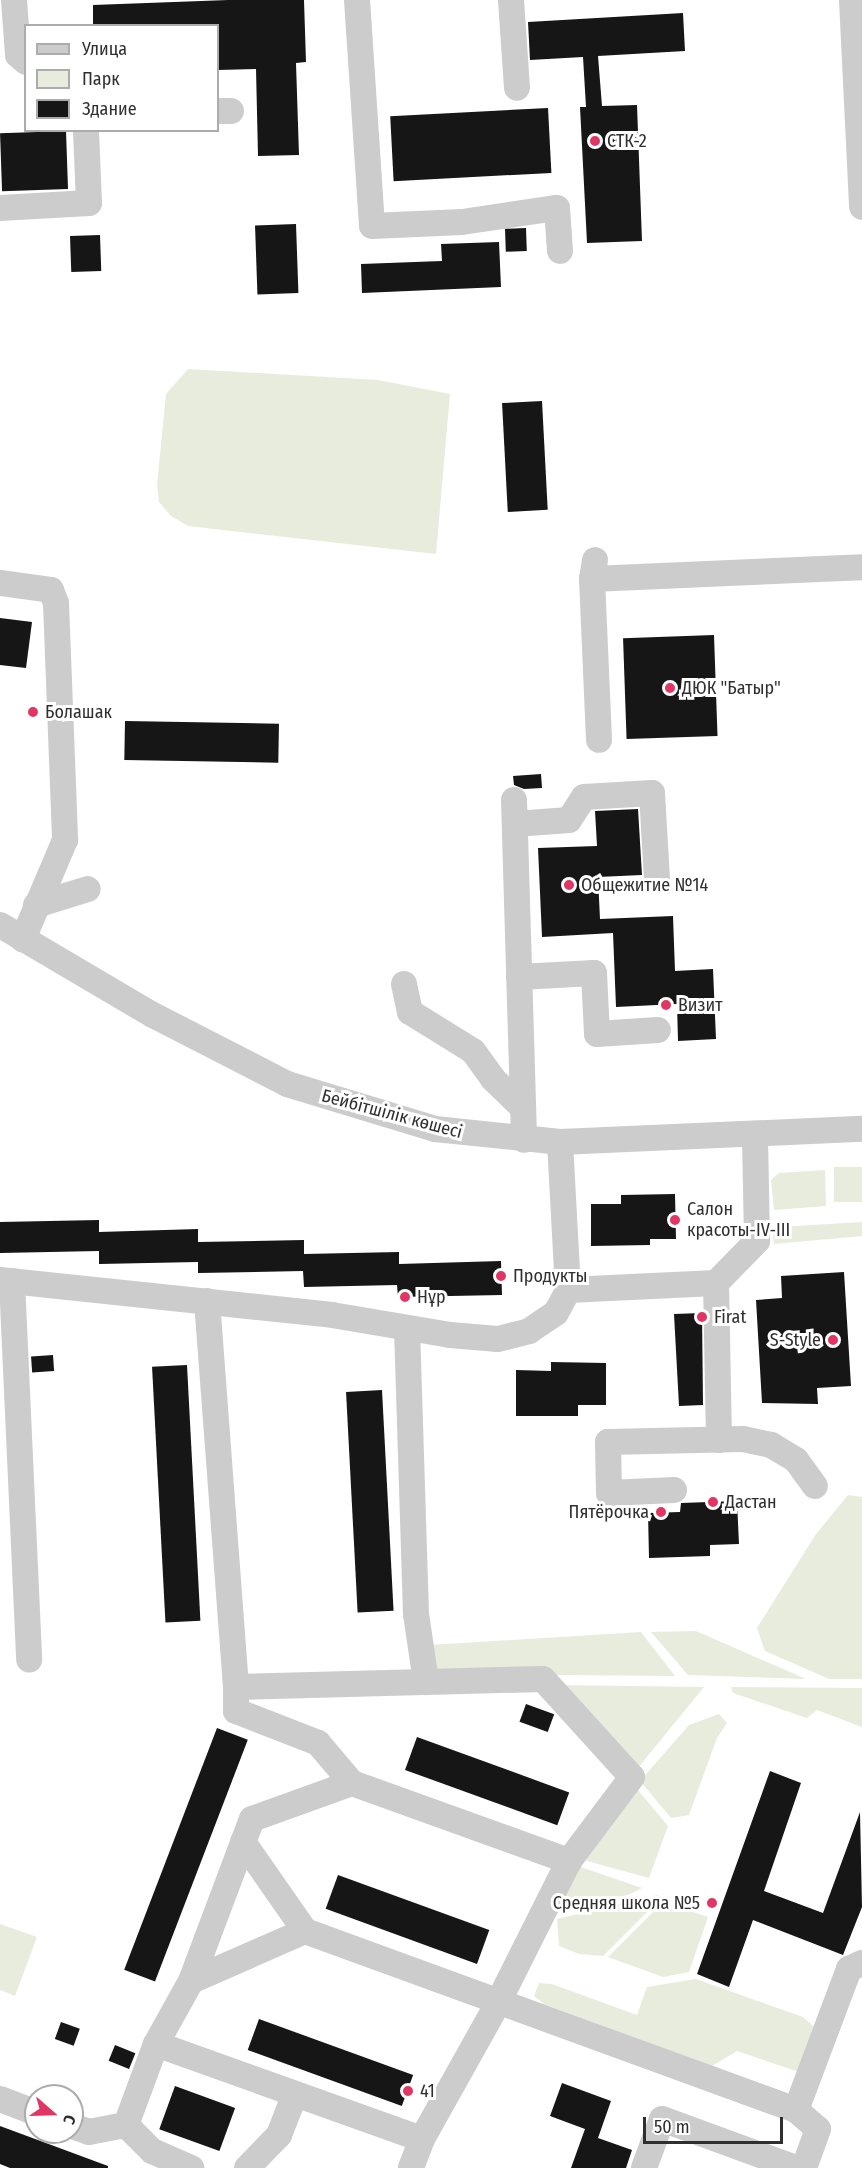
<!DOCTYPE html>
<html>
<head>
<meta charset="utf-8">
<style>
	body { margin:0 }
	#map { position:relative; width:862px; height:2168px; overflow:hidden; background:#fff; font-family:"Fira Sans Condensed",sans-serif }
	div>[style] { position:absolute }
	.green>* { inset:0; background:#e8ecdd; transform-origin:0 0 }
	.building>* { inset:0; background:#161616; transform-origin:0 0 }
	.minor>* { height:26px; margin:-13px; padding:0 13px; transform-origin:13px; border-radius:13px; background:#ccc }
	.dots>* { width:16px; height:16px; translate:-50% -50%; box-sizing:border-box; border:3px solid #fff; border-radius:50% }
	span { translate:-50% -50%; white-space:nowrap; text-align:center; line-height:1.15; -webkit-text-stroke:6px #fff; paint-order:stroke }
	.poi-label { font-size:18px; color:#2f2f2f }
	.left { translate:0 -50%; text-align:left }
	.right { translate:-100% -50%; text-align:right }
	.street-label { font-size:18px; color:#2f2f2f }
	.legend { position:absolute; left:24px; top:24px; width:195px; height:108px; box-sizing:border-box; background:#fff; border:2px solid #acacac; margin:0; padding:8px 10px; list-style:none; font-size:18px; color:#2f2f2f }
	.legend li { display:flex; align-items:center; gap:12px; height:30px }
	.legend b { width:30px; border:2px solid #acacac }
	.north { position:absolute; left:24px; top:2084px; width:60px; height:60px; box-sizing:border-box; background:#fff; border:2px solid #acacac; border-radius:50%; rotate:110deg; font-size:16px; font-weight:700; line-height:24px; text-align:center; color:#2f2f2f }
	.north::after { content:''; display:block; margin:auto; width:21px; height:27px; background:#e13664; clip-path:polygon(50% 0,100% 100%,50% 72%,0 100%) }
	.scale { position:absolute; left:643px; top:2117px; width:140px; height:27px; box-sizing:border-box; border:3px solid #2f2f2f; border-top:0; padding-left:8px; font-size:18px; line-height:21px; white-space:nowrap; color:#2f2f2f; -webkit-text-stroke:4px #fff; paint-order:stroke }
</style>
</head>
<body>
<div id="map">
	<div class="green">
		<div style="clip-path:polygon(188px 369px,378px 380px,450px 394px,436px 554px,188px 526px,171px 516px,159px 502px,157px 485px,166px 394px)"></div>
		<div style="left:862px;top:1167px;width:35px;height:28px;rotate:90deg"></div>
		<div style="clip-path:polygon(825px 1170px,826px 1206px,774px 1210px,771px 1180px,779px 1173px)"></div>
		<div style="clip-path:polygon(862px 1222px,862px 1236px,774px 1244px,773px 1236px,779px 1227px)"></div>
		<div style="clip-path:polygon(848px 1495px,862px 1497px,862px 1679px,829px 1679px,765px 1651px,757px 1628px,816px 1534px)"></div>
		<div style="clip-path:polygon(696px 1631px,806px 1679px,688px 1675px,651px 1632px)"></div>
		<div style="clip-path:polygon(641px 1632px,675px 1676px,441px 1674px,430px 1663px,429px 1645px)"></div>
		<div style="clip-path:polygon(554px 1685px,704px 1687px,633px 1774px)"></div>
		<div style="clip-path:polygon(731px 1687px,862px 1688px,862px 1727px,817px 1710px,807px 1718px,733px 1693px)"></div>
		<div style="clip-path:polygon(719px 1714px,727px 1723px,717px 1738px,689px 1815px,671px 1818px,640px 1781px,689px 1725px)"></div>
		<div style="clip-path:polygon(638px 1790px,668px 1826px,649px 1878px,587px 1861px,584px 1854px)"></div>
		<div style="clip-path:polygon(578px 1866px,642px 1888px,628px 1895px,559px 1908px)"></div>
		<div style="clip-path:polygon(658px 1895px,658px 1901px,603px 1956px,579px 1954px,559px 1946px,557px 1919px)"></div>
		<div style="clip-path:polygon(663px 1902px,708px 1917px,689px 1972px,663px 1977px,608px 1957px)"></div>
		<div style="clip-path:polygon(0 1924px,37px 1937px,15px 1996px,0 1990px)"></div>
		<div style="clip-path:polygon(696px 1979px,803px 2017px,813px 2026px,817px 2039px,807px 2068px,796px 2071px,737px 2051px,712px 2066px,544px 2004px,534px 1996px,539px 1983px,552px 1984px,637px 2015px,647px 1987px)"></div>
	</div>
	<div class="building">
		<div style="clip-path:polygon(228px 0,304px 0,306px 62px,296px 63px,299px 155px,258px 156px,256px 69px,218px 70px,218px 26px,93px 26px,93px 5px)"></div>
		<div style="clip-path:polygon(683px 13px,685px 51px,598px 56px,602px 106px,637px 105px,642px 241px,587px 243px,580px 107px,586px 107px,583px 57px,530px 60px,528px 22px)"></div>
		<div style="left:548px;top:108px;width:65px;height:158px;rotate:87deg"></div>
		<div style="left:66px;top:131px;width:58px;height:66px;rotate:88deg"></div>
		<div style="left:296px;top:224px;width:69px;height:41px;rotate:88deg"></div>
		<div style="left:526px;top:228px;width:23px;height:21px;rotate:88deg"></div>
		<div style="left:100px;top:235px;width:36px;height:30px;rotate:88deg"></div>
		<div style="clip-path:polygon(499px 242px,501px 287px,362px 293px,361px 264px,442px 261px,441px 244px)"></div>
		<div style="left:542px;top:401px;width:109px;height:40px;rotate:87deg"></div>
		<div style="clip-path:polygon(0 618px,32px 622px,26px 668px,0 665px)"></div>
		<div style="left:714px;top:635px;width:101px;height:91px;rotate:88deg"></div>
		<div style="left:125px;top:721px;width:154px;height:39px;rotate:1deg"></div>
		<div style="clip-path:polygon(541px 774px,542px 788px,524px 789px,514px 785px,513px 776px)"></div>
		<div style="clip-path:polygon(638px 809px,642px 875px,598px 877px,600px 919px,673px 916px,675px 971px,713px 969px,716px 1039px,678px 1041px,677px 1004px,616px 1007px,613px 933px,542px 937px,538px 848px,597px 846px,595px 811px)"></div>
		<div style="clip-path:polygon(675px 1194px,676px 1239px,650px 1239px,650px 1245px,591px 1246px,591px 1204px,621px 1204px,621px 1195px)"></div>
		<div style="clip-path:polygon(99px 1220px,99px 1232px,198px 1229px,198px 1242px,304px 1240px,304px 1254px,399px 1252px,399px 1264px,501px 1261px,502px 1295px,398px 1297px,397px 1285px,304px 1287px,303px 1271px,198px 1273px,198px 1262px,99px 1264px,99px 1251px,0 1253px,0 1222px)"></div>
		<div style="clip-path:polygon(844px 1272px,851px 1386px,817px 1388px,818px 1404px,762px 1403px,756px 1300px,782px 1298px,781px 1276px)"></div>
		<div style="clip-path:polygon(702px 1313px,703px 1405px,679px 1406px,674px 1314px)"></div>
		<div style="left:53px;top:1355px;width:16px;height:22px;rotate:86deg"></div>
		<div style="clip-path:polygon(551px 1362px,606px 1363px,606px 1405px,578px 1405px,578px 1416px,516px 1416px,516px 1370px,551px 1371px)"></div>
		<div style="left:187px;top:1365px;width:256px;height:35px;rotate:87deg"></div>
		<div style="left:382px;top:1390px;width:221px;height:36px;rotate:87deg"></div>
		<div style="clip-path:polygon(737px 1501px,739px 1544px,710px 1545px,710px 1556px,649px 1558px,648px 1513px,680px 1512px,681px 1503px)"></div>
		<div style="left:526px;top:1704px;width:30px;height:19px;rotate:20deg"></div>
		<div style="left:217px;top:1728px;width:33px;height:259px;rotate:21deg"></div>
		<div style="left:417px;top:1737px;width:162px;height:35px;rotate:20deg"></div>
		<div style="clip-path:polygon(770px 1771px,801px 1783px,764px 1891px,823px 1913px,860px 1812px,862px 1907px,843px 1955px,753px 1920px,729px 1987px,697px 1974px)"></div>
		<div style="left:338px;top:1875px;width:161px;height:36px;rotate:20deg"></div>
		<div style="left:259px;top:2019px;width:164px;height:33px;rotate:20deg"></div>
		<div style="left:61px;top:2022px;width:20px;height:18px;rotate:20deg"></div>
		<div style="left:115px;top:2045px;width:22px;height:17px;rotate:22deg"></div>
		<div style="clip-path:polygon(562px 2083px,611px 2101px,598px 2138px,632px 2150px,626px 2168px,571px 2168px,585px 2129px,550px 2116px)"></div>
		<div style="left:175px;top:2086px;width:64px;height:46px;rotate:20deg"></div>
		<div style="clip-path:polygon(0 2126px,108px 2166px,108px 2168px,10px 2168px,0 2164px)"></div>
	</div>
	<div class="minor">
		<div style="left:14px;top:0;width:55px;rotate:85.8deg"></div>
		<div style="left:18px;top:55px;width:11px;rotate:41deg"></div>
		<div style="left:357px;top:0;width:226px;rotate:86.2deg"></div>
		<div style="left:372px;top:226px;width:90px;rotate:-2.5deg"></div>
		<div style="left:462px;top:222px;width:96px;rotate:-8.4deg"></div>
		<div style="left:557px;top:208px;width:43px;rotate:86deg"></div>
		<div style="left:511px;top:0;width:88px;rotate:86.1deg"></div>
		<div style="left:852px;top:0;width:207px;rotate:87.2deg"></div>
		<div style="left:218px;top:111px;width:13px"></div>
		<div style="left:0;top:208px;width:89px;rotate:-3.2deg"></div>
		<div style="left:89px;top:203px;width:73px;rotate:-92.4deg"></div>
		<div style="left:595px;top:560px;width:19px;rotate:99deg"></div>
		<div style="left:592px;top:579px;width:270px;rotate:-2.5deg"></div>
		<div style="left:592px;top:579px;width:161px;rotate:87.5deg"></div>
		<div style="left:0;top:583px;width:51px;rotate:7.8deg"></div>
		<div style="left:51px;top:590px;width:14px;rotate:69deg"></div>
		<div style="left:56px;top:603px;width:237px;rotate:87.8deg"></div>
		<div style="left:65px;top:840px;width:108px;rotate:113deg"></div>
		<div style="left:514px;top:800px;width:340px;rotate:88.3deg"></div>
		<div style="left:515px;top:824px;width:54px;rotate:-4.2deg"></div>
		<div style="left:569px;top:820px;width:27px;rotate:-57deg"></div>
		<div style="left:584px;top:797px;width:68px;rotate:-3.4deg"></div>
		<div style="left:652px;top:793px;width:86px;rotate:86.7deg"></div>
		<div style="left:36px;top:905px;width:54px;rotate:-17.1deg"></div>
		<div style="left:0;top:925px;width:178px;rotate:30.5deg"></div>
		<div style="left:153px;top:1015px;width:151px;rotate:27.2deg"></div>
		<div style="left:287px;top:1084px;width:155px;rotate:16.9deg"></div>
		<div style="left:435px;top:1129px;width:126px;rotate:5.9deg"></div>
		<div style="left:560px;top:1142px;width:302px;rotate:-2.5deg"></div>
		<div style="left:519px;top:977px;width:75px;rotate:-3.1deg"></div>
		<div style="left:594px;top:973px;width:61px;rotate:87.2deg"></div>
		<div style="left:597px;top:1034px;width:61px;rotate:-3.8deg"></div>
		<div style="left:404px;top:984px;width:29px;rotate:78deg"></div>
		<div style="left:410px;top:1012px;width:74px;rotate:31.8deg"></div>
		<div style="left:473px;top:1051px;width:34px;rotate:54deg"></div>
		<div style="left:493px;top:1079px;width:42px;rotate:44deg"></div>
		<div style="left:560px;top:1142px;width:148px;rotate:86.9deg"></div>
		<div style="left:0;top:1280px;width:334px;rotate:6deg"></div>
		<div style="left:332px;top:1315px;width:120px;rotate:9.6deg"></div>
		<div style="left:450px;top:1335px;width:48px;rotate:4.8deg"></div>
		<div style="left:498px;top:1339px;width:32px;rotate:-14deg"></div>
		<div style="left:529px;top:1331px;width:32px;rotate:-34deg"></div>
		<div style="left:556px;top:1313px;width:26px;rotate:-62deg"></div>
		<div style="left:568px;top:1290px;width:148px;rotate:-2.7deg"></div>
		<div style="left:716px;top:1283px;width:59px;rotate:-45.7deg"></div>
		<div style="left:757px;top:1241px;width:105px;rotate:-91.1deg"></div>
		<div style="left:12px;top:1281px;width:379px;rotate:87.4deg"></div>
		<div style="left:716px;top:1283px;width:157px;rotate:88.9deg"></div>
		<div style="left:207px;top:1301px;width:387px;rotate:85.7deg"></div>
		<div style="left:236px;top:1687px;width:307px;rotate:-1.5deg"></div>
		<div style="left:543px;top:1679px;width:132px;rotate:47.8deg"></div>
		<div style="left:632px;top:1777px;width:105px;rotate:126.9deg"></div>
		<div style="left:569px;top:1861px;width:159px;rotate:116.6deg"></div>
		<div style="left:498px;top:2003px;width:156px;rotate:119.2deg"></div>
		<div style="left:407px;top:1328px;width:286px;rotate:88.2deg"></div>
		<div style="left:416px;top:1614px;width:69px;rotate:81.6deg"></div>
		<div style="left:674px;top:1490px;width:65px;rotate:177.4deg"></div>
		<div style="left:609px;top:1493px;width:51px;rotate:-91.1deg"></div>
		<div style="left:608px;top:1442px;width:135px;rotate:-1.3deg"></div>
		<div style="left:743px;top:1439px;width:29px;rotate:12deg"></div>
		<div style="left:771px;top:1445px;width:29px;rotate:31deg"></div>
		<div style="left:796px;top:1460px;width:32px;rotate:54deg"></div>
		<div style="left:236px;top:1687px;width:24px;rotate:90deg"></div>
		<div style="left:236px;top:1711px;width:88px;rotate:21.3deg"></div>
		<div style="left:318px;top:1743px;width:52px;rotate:49.6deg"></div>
		<div style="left:352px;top:1783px;width:231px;rotate:19.8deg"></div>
		<div style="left:243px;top:1842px;width:108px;rotate:55.1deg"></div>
		<div style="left:191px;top:1981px;width:173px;rotate:-69.4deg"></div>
		<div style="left:252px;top:1819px;width:106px;rotate:-19.8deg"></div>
		<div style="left:156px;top:2044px;width:72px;rotate:-60.9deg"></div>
		<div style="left:191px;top:1981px;width:124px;rotate:-23.7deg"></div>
		<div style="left:305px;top:1931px;width:523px;rotate:20.03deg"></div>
		<div style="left:796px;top:2110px;width:29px;rotate:41deg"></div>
		<div style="left:818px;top:2129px;width:41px;rotate:109.7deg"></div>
		<div style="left:0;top:2099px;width:39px;rotate:21deg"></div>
		<div style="left:796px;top:2110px;width:151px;rotate:-69.4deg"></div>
		<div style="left:849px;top:1969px;width:14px;rotate:-25deg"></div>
		<div style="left:126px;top:2125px;width:37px;rotate:45deg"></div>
		<div style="left:152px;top:2151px;width:43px;rotate:23.6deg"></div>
		<div style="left:72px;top:2126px;width:18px;rotate:19deg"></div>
		<div style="left:89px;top:2132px;width:38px;rotate:-11deg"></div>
		<div style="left:126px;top:2125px;width:86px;rotate:-69.7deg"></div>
		<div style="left:156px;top:2044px;width:282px;rotate:19.7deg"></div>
		<div style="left:422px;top:2139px;width:31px;rotate:111deg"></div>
		<div style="left:247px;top:2168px;width:46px;rotate:-45.9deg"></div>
		<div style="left:279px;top:2135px;width:44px;rotate:-68.7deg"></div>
		<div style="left:644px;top:2168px;width:52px;rotate:-69.8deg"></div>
		<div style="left:662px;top:2119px;width:143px;rotate:20.1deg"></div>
	</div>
	<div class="dots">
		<div style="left:595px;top:141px;background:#e13664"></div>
		<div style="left:670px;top:688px;background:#e13664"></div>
		<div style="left:33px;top:712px;background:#e13664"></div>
		<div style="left:569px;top:885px;background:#e13664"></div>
		<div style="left:666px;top:1005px;background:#e13664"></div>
		<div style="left:675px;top:1220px;background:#e13664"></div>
		<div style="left:501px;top:1276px;background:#e13664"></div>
		<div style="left:405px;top:1297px;background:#e13664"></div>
		<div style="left:702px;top:1317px;background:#e13664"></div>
		<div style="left:833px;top:1340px;background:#e13664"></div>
		<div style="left:713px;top:1502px;background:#e13664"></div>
		<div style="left:661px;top:1512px;background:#e13664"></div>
		<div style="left:712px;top:1903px;background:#e13664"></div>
		<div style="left:408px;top:2091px;background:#e13664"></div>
	</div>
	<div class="poi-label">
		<span class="left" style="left:607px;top:141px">СТК-2</span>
		<span class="left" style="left:682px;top:688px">ДЮК "Батыр"</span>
		<span class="left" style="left:45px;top:712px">Болашак</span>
		<span class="left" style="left:581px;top:885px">Общежитие №14</span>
		<span class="left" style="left:678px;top:1005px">Визит</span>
		<span class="left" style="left:687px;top:1220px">Салон<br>красоты-IV-III</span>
		<span class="left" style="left:513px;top:1276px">Продукты</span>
		<span class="left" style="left:417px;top:1297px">Нұр</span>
		<span class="left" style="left:714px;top:1317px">Firat</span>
		<span class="right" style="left:821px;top:1340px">S-Style</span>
		<span class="left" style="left:725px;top:1502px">Дастан</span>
		<span class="right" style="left:649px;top:1512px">Пятёрочка</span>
		<span class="right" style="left:700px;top:1903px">Средняя школа №5</span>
		<span class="left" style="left:420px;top:2091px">41</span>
	</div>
	<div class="street-label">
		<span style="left:392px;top:1114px;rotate:15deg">Бейбітшілік көшесі</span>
	</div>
	<ul class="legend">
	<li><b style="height:8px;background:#ccc"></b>Улица</li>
	<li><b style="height:16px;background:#e8ecdd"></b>Парк</li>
	<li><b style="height:16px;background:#161616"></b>Здание</li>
	</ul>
	<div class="north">С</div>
	<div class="scale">50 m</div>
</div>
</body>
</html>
